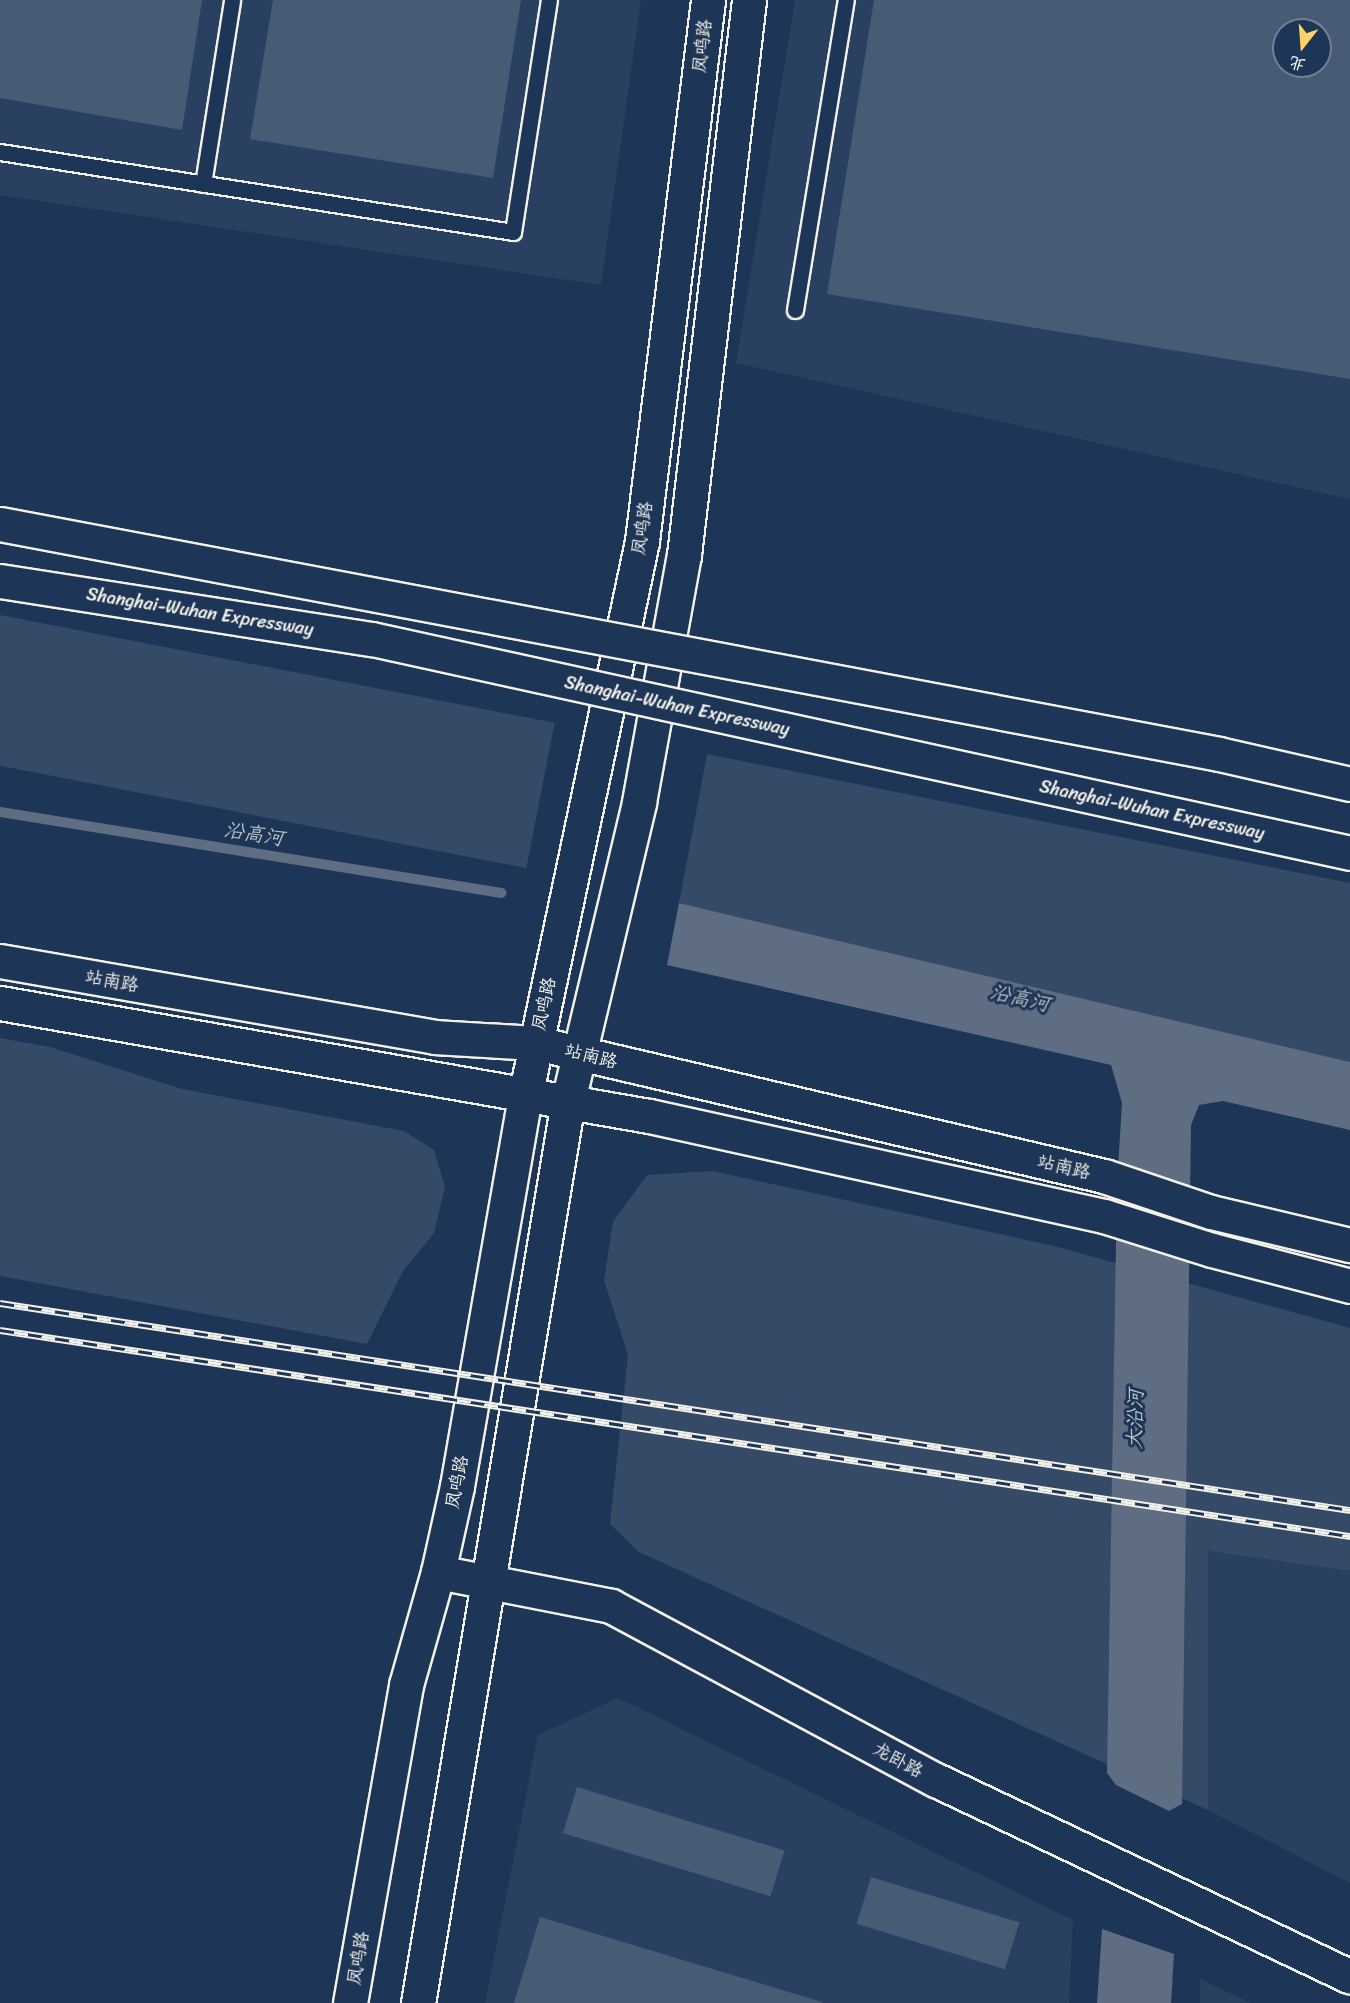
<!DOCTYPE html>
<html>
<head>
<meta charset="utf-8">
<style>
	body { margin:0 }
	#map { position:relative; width:1350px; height:2003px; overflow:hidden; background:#1d3557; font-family:Sriracha,"LXGW WenKai TC",sans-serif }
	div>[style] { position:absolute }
	.built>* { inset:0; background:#2a4060 }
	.green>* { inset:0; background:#354a67; transform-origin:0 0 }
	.water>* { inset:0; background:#5e6d82 }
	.stream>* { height:10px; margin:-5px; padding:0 5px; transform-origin:5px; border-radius:5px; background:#5e6d82 }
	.building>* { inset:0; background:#485b74; transform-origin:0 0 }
	.roads { filter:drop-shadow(2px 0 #f4f1e8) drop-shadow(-2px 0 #f4f1e8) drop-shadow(0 2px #f4f1e8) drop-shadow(0 -2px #f4f1e8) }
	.lane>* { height:15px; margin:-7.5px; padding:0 7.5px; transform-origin:7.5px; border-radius:7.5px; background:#1d3557 }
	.secondary>* { height:33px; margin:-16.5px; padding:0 16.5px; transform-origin:16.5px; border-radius:16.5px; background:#1d3557 }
	.rail>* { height:7px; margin-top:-3.5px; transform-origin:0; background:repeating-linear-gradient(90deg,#1d3557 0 14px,#f4f1e8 0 28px); box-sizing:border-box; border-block:2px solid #f4f1e8 }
	.bridges { filter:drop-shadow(2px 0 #f4f1e8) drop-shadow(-2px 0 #f4f1e8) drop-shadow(0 2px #f4f1e8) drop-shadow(0 -2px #f4f1e8) }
	.highway-bridge>* { height:33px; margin:-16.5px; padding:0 16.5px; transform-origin:16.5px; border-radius:16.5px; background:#1d3557 }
	span { translate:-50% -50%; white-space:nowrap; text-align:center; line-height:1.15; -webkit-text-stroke:6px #1d3557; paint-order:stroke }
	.street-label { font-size:18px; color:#f4f1e8 }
	.water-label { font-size:20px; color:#c0c3c4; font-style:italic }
	.north { position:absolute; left:1272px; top:18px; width:60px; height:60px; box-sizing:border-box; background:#1d3557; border:2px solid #738091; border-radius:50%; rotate:197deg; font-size:16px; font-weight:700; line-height:24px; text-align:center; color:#f4f1e8 }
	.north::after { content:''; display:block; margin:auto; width:21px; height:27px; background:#ffd166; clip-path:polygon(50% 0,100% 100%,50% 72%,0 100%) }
</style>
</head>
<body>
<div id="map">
	<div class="built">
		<div style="clip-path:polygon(0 0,641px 0,601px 285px,0 195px)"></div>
		<div style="clip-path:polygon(evenodd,795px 0,1350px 0,1350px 499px,736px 363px,795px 0,1284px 30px,1320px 30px,1320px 66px,1284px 66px,1284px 30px)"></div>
		<div style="clip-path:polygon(1208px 1551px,1350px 1571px,1350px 1883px,1208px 1810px)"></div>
		<div style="clip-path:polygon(618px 1698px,1073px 1920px,1069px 2003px,485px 2003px,538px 1735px)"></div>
		<div style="clip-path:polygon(1200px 1979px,1251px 2003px,1200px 2003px)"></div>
	</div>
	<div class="green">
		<div style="left:0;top:615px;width:565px;height:148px;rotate:11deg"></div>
		<div style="clip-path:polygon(707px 754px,1350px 883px,1350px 1062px,679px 903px)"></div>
		<div style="clip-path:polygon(0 1038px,50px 1047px,182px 1089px,404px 1131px,434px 1150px,445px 1187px,434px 1233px,403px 1271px,367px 1344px,0 1276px)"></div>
		<div style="clip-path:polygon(713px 1171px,1054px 1246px,1350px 1328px,1350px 1571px,1208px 1551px,1208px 1810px,639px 1552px,610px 1524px,628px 1355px,604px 1280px,613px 1222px,647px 1175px)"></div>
	</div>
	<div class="water">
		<div style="clip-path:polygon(679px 903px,1350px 1062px,1350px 1130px,1223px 1101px,1199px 1105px,1191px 1125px,1182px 1804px,1169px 1811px,1116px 1785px,1107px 1773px,1117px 1185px,1122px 1103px,1111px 1065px,667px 965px)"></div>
		<div style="clip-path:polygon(1102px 1929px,1174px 1954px,1171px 2003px,1097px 2003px)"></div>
	</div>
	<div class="stream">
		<div style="left:0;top:812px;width:508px;rotate:9.17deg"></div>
	</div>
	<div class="building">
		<div style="clip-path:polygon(0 0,202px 0,182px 130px,0 98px)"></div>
		<div style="clip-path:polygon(273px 0,521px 0,493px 178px,250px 139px)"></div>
		<div style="clip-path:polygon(evenodd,874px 0,1350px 0,1350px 379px,827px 294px,874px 0,1284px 30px,1320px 30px,1320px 66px,1284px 66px,1284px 30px)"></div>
		<div style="left:577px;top:1787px;width:217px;height:48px;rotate:17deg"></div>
		<div style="left:871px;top:1877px;width:155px;height:49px;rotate:17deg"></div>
		<div style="clip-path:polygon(540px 1917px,822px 2002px,822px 2003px,514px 2003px)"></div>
	</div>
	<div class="roads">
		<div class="lane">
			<div style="left:0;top:152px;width:519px;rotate:8.86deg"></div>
			<div style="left:513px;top:232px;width:235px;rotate:-81.2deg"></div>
			<div style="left:203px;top:184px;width:186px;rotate:-81deg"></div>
			<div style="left:795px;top:310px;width:314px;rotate:-80.7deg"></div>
		</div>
		<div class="secondary">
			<div style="left:0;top:961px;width:441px;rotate:9.9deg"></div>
			<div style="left:434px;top:1037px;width:102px;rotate:3.4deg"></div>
			<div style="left:536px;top:1043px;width:583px;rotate:13.18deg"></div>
			<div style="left:1104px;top:1176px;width:113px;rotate:18.6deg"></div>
			<div style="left:1211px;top:1212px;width:143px;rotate:13.4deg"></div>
			<div style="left:0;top:1003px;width:659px;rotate:9.88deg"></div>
			<div style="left:649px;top:1116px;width:466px;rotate:12.4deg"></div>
			<div style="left:1104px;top:1216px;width:113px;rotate:17.5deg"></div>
			<div style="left:1212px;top:1250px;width:143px;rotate:14.6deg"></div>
			<div style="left:438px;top:1572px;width:176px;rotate:11.1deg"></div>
			<div style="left:611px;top:1606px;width:369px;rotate:28.2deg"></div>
			<div style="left:936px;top:1780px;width:458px;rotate:25.4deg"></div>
			<div style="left:350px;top:2003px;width:323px;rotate:-80deg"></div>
			<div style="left:406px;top:1685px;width:117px;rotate:-74.2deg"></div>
			<div style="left:438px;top:1572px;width:88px;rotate:-77.5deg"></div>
			<div style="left:457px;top:1486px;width:400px;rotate:-80.1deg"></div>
			<div style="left:526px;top:1092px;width:563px;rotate:-78.11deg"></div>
			<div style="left:642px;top:541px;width:545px;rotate:-83.04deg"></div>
			<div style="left:418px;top:2003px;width:914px;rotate:-80.56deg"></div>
			<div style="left:568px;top:1101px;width:307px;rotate:-76.6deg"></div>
			<div style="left:639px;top:802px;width:251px;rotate:-79.7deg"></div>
			<div style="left:684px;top:555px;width:559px;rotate:-83.32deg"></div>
		</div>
	</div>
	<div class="rail">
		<div style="left:0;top:1303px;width:1366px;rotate:8.72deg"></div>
		<div style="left:0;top:1330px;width:1366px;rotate:8.68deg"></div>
	</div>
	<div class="bridges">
		<div class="highway-bridge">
			<div style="left:0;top:524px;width:1241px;rotate:10.68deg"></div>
			<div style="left:1219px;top:754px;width:134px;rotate:12.9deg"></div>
			<div style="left:0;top:581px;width:376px;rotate:8.9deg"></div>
			<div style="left:372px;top:639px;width:1001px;rotate:12.34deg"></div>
		</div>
	</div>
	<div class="street-label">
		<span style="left:702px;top:46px;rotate:-83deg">凤鸣路</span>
		<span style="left:642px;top:528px;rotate:-81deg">凤鸣路</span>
		<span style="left:200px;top:612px;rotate:9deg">Shanghai-Wuhan Expressway</span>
		<span style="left:677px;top:706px;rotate:12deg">Shanghai-Wuhan Expressway</span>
		<span style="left:1152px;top:810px;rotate:12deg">Shanghai-Wuhan Expressway</span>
		<span style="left:112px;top:981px;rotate:10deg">站南路</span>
		<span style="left:544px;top:1004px;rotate:-78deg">凤鸣路</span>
		<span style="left:591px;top:1056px;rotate:14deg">站南路</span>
		<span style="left:1064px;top:1167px;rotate:13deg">站南路</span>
		<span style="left:457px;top:1482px;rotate:-79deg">凤鸣路</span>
		<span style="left:898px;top:1760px;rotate:28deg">龙卧路</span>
		<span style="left:358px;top:1958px;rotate:-80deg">凤鸣路</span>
	</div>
	<div class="water-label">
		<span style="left:254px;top:834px;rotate:9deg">沿高河</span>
		<span style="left:1020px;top:998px;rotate:13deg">沿高河</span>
		<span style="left:1135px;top:1419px;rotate:-88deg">大沿河</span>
	</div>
	<div class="north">北</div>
</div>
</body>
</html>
